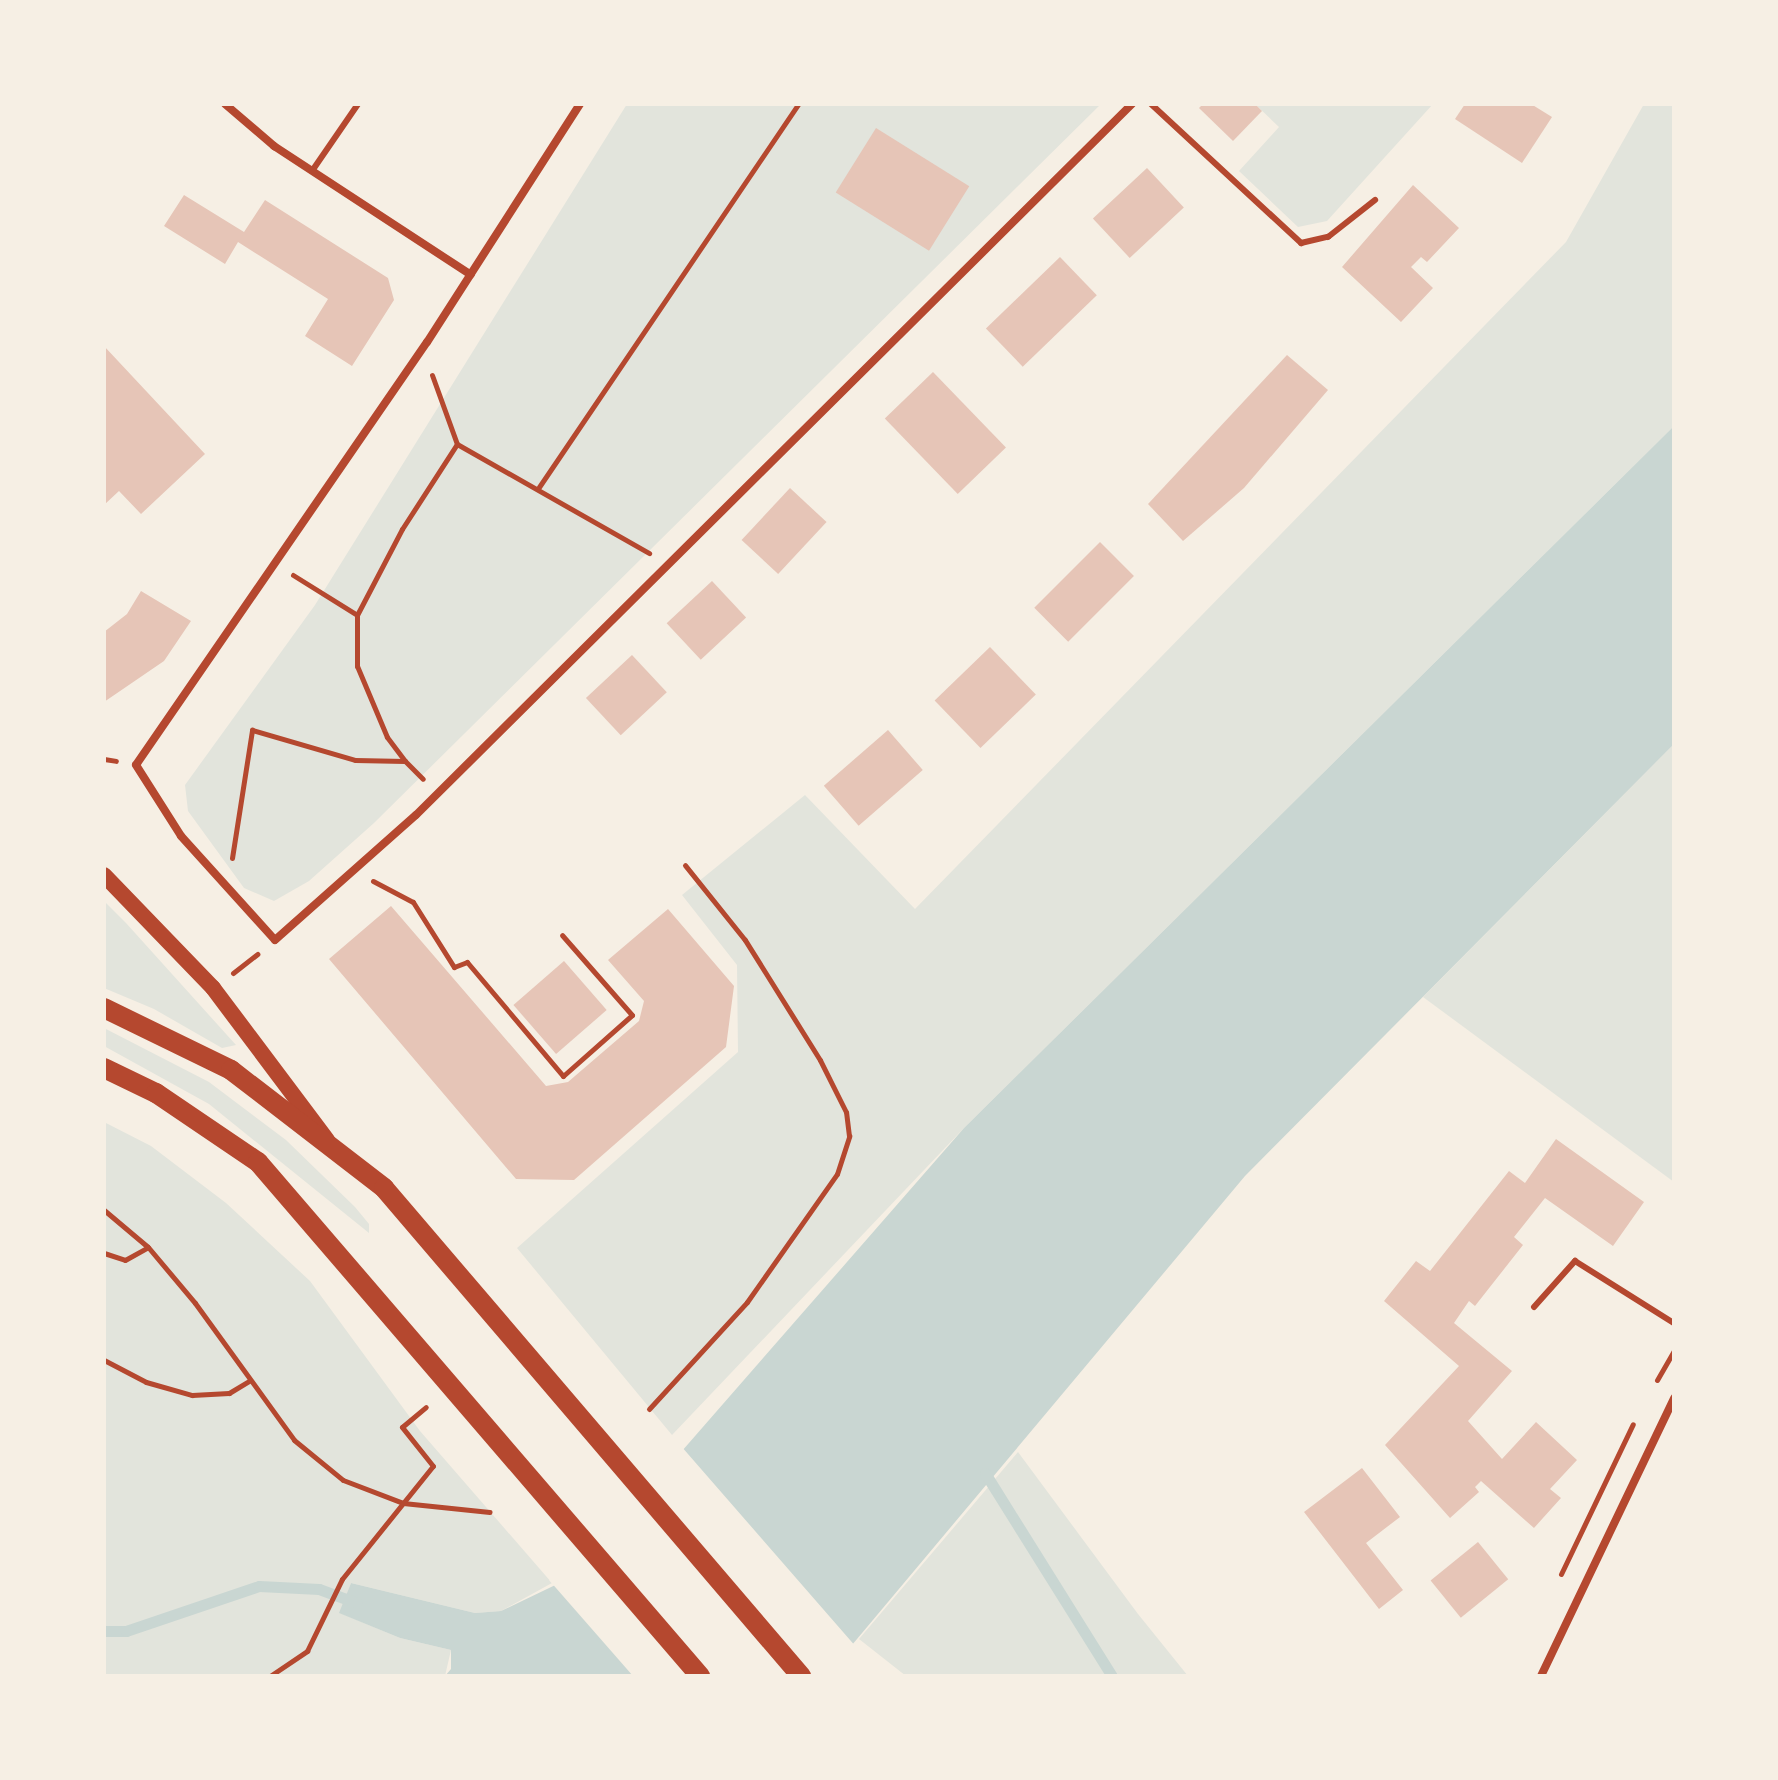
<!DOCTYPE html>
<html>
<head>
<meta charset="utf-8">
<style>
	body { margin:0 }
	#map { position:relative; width:1778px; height:1780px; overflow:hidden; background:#f6efe4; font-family:"PT Sans Narrow",sans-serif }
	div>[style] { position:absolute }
	.green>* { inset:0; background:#e2e4dc }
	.water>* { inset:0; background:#c9d6d2 }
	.pier>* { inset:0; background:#f6efe4 }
	.stream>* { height:11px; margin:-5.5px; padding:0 5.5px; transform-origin:5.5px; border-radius:5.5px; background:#c9d6d2 }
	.building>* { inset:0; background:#e6c5b7; transform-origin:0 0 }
	.path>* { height:5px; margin:-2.5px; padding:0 2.5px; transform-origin:2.5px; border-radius:2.5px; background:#b5482f }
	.service>* { height:6px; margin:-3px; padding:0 3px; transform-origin:3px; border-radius:3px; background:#b5482f }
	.minor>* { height:8px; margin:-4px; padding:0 4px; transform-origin:4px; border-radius:4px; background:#b5482f }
	.secondary>* { height:16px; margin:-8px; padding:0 8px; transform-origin:8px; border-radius:8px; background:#b5482f }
	.primary>* { height:20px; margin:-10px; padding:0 10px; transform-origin:10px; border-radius:10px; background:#b5482f }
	span { translate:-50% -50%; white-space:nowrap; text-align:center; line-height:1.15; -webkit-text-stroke:6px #f6efe4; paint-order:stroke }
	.frame { position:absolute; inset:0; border:106px solid #f6efe4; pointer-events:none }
</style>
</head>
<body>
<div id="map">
	<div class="green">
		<div style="clip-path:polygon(627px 104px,1101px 104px,374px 823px,309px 881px,274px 901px,244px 888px,188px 811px,185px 785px,315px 605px)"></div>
		<div style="clip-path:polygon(1255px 104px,1433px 104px,1327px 221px,1298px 227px,1239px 171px,1279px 127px)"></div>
		<div style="clip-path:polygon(1644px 104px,1674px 104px,1674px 426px,964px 1128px,672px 1435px,517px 1248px,738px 1052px,737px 965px,682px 895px,805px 795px,915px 909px,1566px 242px)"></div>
		<div style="clip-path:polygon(1674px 744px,1674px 1182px,1423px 997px)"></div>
		<div style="clip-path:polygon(104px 901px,126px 923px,236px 1045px,222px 1048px,154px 1009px,104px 988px)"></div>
		<div style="clip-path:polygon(104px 1028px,209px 1082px,286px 1140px,355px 1207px,369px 1224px,369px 1233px,209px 1104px,104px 1046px)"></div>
		<div style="clip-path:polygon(104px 1122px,151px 1146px,226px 1203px,310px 1281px,420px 1431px,552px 1583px,501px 1611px,475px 1613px,351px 1583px,340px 1613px,400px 1638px,451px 1650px,445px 1676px,104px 1676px)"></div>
		<div style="clip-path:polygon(1018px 1452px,1138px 1614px,1188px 1676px,906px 1676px,859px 1639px)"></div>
	</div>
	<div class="water">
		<div style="clip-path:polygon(1674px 426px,1674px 744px,1245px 1176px,826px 1676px,445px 1676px,451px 1669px,451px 1650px,400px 1638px,339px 1613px,351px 1583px,475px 1613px,501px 1611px,572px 1577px,964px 1128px)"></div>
	</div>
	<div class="pier">
		<div style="clip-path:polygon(681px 1446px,857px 1648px,832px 1676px,633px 1676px,549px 1580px,570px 1573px)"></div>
	</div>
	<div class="stream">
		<div style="left:985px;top:1473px;width:239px;rotate:58deg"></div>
		<div style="left:104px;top:1631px;width:22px"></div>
		<div style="left:126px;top:1631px;width:140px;rotate:-18.7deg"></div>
		<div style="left:259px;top:1586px;width:60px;rotate:2.9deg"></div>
		<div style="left:319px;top:1589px;width:40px;rotate:20.2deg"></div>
	</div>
	<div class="building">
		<div style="clip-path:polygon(1203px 104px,1255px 104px,1262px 111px,1233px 141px,1199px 108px)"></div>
		<div style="clip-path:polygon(1465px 104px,1531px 104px,1552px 117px,1522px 163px,1455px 119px)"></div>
		<div style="left:876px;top:128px;width:110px;height:76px;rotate:32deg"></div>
		<div style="left:1147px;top:168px;width:54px;height:74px;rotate:47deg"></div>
		<div style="clip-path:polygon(1413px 185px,1459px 228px,1427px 262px,1421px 257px,1411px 267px,1433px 288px,1401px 322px,1342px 267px)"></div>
		<div style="clip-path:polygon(184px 195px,244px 232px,265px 200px,388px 278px,394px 300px,352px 366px,305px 336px,328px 299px,238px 242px,225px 264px,164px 226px)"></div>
		<div style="left:1060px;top:257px;width:53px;height:103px;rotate:46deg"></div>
		<div style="clip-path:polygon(104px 346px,205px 454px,141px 514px,119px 491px,104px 505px)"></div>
		<div style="clip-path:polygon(1287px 355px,1328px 390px,1244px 488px,1183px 541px,1148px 504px)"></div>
		<div style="left:933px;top:372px;width:105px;height:67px;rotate:46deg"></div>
		<div style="left:790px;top:488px;width:50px;height:71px;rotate:43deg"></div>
		<div style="left:1100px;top:542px;width:48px;height:93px;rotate:45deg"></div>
		<div style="left:712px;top:581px;width:50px;height:62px;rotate:47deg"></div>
		<div style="clip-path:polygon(141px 591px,191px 621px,164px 661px,104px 702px,104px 632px,127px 614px)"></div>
		<div style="left:990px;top:647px;width:66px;height:77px;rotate:46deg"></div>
		<div style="left:632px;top:655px;width:51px;height:63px;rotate:47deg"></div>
		<div style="left:888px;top:730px;width:53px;height:85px;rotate:49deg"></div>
		<div style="clip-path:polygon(391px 906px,546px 1086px,568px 1082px,639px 1021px,644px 1001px,608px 960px,668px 909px,734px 986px,726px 1047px,574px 1180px,516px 1179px,329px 959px)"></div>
		<div style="left:564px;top:961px;width:65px;height:67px;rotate:49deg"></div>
		<div style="clip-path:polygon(1556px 1139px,1644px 1202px,1613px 1246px,1545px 1198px,1514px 1237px,1523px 1245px,1475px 1306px,1469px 1301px,1454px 1323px,1512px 1371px,1468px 1421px,1502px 1459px,1536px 1422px,1577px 1460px,1550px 1489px,1561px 1498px,1534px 1528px,1481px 1481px,1475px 1487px,1479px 1492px,1450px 1518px,1385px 1445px,1459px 1366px,1384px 1301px,1416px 1261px,1430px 1271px,1509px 1171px,1525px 1183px)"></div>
		<div style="clip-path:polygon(1362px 1468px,1400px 1517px,1366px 1543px,1403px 1590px,1379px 1609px,1304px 1512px)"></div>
		<div style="left:1478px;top:1542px;width:48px;height:61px;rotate:51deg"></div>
	</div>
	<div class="path">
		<div style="left:432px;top:375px;width:73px;rotate:70.1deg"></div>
		<div style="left:457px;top:444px;width:221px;rotate:29.6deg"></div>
		<div style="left:539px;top:487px;width:462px;rotate:-55.9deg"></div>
		<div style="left:293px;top:575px;width:75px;rotate:32deg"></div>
		<div style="left:104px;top:759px;width:12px;rotate:9deg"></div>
		<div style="left:405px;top:761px;width:30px;rotate:-127deg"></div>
		<div style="left:387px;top:737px;width:77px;rotate:-112.9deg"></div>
		<div style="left:357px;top:666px;width:51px;rotate:-90deg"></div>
		<div style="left:357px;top:615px;width:97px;rotate:-62.4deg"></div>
		<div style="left:402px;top:529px;width:101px;rotate:-57.1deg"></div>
		<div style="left:232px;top:858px;width:130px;rotate:-81.1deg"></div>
		<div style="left:252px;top:730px;width:107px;rotate:16.2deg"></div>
		<div style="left:355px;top:760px;width:50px;rotate:1.1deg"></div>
		<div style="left:405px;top:761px;width:25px;rotate:45deg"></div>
		<div style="left:373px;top:881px;width:45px;rotate:27.7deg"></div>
		<div style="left:413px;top:902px;width:77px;rotate:57.8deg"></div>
		<div style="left:454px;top:967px;width:14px;rotate:-21deg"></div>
		<div style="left:467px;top:962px;width:149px;rotate:49.9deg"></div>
		<div style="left:563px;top:1076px;width:92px;rotate:-41.5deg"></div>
		<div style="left:632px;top:1015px;width:106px;rotate:-131.2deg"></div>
		<div style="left:233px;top:973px;width:31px;rotate:-38deg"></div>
		<div style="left:104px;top:1210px;width:57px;rotate:40.1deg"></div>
		<div style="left:148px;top:1247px;width:73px;rotate:50deg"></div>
		<div style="left:195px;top:1303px;width:169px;rotate:54.1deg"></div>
		<div style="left:294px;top:1440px;width:63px;rotate:39.2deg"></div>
		<div style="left:343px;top:1480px;width:64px;rotate:21deg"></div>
		<div style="left:403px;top:1503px;width:87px;rotate:5.9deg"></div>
		<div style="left:104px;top:1253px;width:22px;rotate:18deg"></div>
		<div style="left:125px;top:1260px;width:26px;rotate:-29deg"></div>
		<div style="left:104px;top:1360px;width:47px;rotate:27.6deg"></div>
		<div style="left:146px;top:1382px;width:48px;rotate:15.8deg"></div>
		<div style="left:192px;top:1395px;width:37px;rotate:-3deg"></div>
		<div style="left:229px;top:1393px;width:23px;rotate:-31deg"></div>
		<div style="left:1657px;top:1380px;width:34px;rotate:-60deg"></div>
		<div style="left:649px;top:1409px;width:145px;rotate:-47.5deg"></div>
		<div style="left:747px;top:1302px;width:156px;rotate:-54.9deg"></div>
		<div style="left:837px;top:1174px;width:40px;rotate:-72deg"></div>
		<div style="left:849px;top:1136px;width:24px;rotate:-97deg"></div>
		<div style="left:846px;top:1112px;width:58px;rotate:-116.6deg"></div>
		<div style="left:820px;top:1060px;width:142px;rotate:-122deg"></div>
		<div style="left:745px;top:940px;width:96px;rotate:-128.7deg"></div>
		<div style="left:1561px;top:1574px;width:166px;rotate:-64.4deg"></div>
		<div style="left:270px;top:1676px;width:45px;rotate:-34deg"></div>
		<div style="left:307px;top:1651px;width:80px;rotate:-64.1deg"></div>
		<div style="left:342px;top:1579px;width:145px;rotate:-51.2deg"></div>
		<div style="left:433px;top:1466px;width:50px;rotate:-128.5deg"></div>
		<div style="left:402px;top:1427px;width:31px;rotate:-40deg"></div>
	</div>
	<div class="service">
		<div style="left:1151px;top:104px;width:205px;rotate:42.8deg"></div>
		<div style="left:1301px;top:243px;width:28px;rotate:-13deg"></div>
		<div style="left:1328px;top:237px;width:60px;rotate:-38.2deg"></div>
		<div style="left:312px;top:171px;width:81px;rotate:-55.5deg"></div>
		<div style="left:1534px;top:1307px;width:62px;rotate:-48.3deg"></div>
		<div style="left:1575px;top:1261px;width:117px;rotate:32.1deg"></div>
	</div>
	<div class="minor">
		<div style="left:225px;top:104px;width:65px;rotate:40.6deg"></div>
		<div style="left:274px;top:146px;width:235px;rotate:33.2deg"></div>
		<div style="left:580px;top:104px;width:283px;rotate:122.7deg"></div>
		<div style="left:427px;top:342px;width:513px;rotate:124.53deg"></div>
		<div style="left:136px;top:765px;width:84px;rotate:57.6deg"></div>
		<div style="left:181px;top:836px;width:140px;rotate:47.9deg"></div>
		<div style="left:275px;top:940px;width:188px;rotate:-41.6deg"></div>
		<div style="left:416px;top:815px;width:1009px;rotate:-44.8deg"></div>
		<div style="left:1541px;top:1676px;width:308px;rotate:-64.4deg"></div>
	</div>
	<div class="secondary">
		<div style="left:104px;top:875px;width:157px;rotate:46deg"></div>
		<div style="left:213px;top:988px;width:190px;rotate:53.1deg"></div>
	</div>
	<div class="primary">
		<div style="left:104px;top:1008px;width:141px;rotate:26deg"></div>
		<div style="left:231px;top:1070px;width:193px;rotate:37.6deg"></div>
		<div style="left:384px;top:1188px;width:642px;rotate:49.49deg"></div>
		<div style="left:104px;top:1068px;width:58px;rotate:25.7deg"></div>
		<div style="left:156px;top:1093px;width:123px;rotate:34.1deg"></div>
		<div style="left:258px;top:1162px;width:678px;rotate:49.31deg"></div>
	</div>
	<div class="frame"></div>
</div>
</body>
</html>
